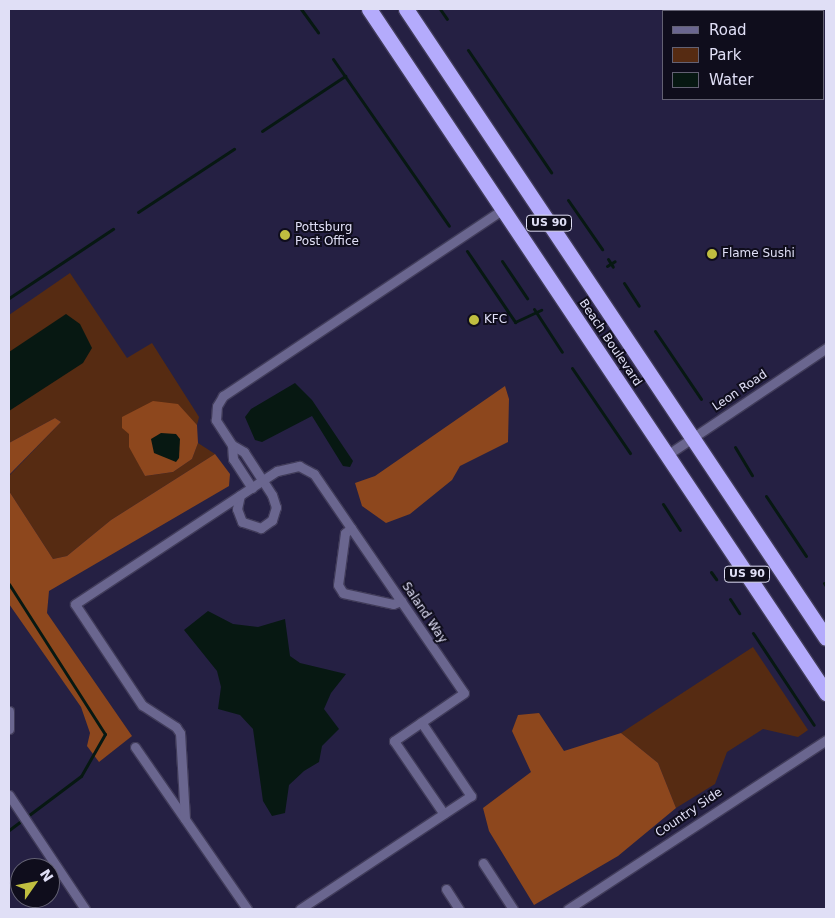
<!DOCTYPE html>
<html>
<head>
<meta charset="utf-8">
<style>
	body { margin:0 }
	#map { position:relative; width:835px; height:918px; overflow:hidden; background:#252043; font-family:"DejaVu Sans",sans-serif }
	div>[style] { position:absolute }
	.green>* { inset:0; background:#562b12 }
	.forest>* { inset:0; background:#8d471d }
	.water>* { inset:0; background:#071812 }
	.stream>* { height:3px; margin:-1.5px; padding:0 1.5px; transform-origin:1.5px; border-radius:1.5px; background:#071812 }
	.roads { filter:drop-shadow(1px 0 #413c5a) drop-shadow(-1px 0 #413c5a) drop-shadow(0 1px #413c5a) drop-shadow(0 -1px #413c5a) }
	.street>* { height:9px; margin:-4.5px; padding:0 4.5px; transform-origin:4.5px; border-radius:4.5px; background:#6a668f }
	.highway>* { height:15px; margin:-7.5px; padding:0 7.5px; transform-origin:7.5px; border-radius:7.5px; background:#b4abfc }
	.dots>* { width:14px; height:14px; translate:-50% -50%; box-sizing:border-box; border:2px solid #0f0d1c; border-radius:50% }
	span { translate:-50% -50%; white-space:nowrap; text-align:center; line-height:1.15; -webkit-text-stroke:4px #0f0d1c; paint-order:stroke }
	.shield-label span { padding:1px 4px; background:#0f0d1c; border:1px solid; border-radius:4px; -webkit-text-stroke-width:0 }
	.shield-label { font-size:11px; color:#e0dff6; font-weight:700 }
	.poi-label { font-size:12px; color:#e0dff6 }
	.left { translate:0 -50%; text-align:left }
	.street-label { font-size:12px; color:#e0dff6 }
	.frame { position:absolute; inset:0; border:10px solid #e0dff6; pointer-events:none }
	.legend { position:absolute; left:662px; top:10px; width:162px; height:90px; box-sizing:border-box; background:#0f0d1c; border:1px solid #636173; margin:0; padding:6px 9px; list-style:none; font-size:15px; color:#e0dff6 }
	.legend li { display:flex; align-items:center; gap:10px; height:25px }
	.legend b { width:25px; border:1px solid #636173 }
	.north { position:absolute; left:10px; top:858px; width:50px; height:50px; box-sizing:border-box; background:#0f0d1c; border:1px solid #636173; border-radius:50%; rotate:57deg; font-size:14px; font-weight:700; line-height:20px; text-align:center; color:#e0dff6 }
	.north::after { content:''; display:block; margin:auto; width:18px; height:22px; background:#c0be40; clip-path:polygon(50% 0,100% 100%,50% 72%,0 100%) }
</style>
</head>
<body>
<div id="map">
	<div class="green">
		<div style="clip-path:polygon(70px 273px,127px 358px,152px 343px,199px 417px,197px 425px,178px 405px,129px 434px,130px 447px,145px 476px,173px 472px,192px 459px,198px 443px,215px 454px,111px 520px,67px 556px,53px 559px,9px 491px,9px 476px,61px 422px,55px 418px,9px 443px,9px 315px)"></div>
		<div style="clip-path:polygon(753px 647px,808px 730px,798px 737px,763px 729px,727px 752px,715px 784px,676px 808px,658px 763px,621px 733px)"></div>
	</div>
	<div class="forest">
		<div style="clip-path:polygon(505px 386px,509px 399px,508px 442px,460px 466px,452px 480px,410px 514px,386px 523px,362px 506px,355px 483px,375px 476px)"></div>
		<div style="clip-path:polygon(153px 401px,178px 404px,197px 425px,198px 443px,192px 459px,173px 472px,145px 476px,129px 447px,129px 434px,122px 428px,122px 417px)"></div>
		<div style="clip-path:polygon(55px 418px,61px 422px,9px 475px,9px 443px)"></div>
		<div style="clip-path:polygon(215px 454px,230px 474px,229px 486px,49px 591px,47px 613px,132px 736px,99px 762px,87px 746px,90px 733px,81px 707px,9px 604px,9px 491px,53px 559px,67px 556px,111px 520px)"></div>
		<div style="clip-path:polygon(539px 713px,564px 751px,621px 733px,658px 763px,676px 808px,618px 856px,534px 905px,489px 831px,483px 808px,531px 772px,512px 731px,518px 715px)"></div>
	</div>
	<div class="water">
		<div style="clip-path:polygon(66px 314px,80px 324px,92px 348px,83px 363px,9px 411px,9px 352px)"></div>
		<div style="clip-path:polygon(295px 383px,312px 400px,353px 461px,350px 467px,343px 466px,312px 416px,262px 442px,255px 440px,245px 417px,251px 409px)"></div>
		<div style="clip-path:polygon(161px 433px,176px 434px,180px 439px,179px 458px,176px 462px,154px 453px,151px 439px)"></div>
		<div style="clip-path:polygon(208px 611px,233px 624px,258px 627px,285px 619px,290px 656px,300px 663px,346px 674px,331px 693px,324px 709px,339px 729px,322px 746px,319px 762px,304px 771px,289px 785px,285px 813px,272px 816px,263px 801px,253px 729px,240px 715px,218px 709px,221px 687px,217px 671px,184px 630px)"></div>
	</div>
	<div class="stream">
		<div style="left:301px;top:9px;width:29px;rotate:54deg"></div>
		<div style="left:440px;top:9px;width:12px;rotate:55deg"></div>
		<div style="left:468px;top:50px;width:148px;rotate:55.8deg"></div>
		<div style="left:333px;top:59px;width:203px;rotate:55.2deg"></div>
		<div style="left:262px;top:131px;width:100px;rotate:-33.5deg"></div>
		<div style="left:568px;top:200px;width:60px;rotate:55.2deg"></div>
		<div style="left:138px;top:212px;width:115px;rotate:-33.3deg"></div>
		<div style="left:467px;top:251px;width:86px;rotate:55.9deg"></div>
		<div style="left:515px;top:322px;width:29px;rotate:-25deg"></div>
		<div style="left:608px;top:259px;width:9px;rotate:58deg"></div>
		<div style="left:502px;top:261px;width:45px;rotate:56deg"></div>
		<div style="left:607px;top:266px;width:9px;rotate:-32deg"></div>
		<div style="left:624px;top:283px;width:27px;rotate:57deg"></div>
		<div style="left:9px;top:298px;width:125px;rotate:-33.6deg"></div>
		<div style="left:534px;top:309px;width:51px;rotate:56.9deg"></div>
		<div style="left:655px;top:331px;width:82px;rotate:55.9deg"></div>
		<div style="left:572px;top:368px;width:103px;rotate:55.7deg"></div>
		<div style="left:735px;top:447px;width:33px;rotate:59deg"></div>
		<div style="left:766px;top:496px;width:72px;rotate:56.3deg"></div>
		<div style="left:663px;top:504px;width:31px;rotate:57deg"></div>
		<div style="left:711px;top:572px;width:9px;rotate:54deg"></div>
		<div style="left:824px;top:583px;width:4px;rotate:56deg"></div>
		<div style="left:9px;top:584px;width:178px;rotate:57.4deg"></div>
		<div style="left:105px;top:734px;width:48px;rotate:119.7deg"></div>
		<div style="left:81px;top:776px;width:90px;rotate:143.1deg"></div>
		<div style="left:730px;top:599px;width:17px;rotate:57deg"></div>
		<div style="left:753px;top:633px;width:110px;rotate:56.5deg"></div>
	</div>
	<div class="roads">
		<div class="street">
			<div style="left:232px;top:445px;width:14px;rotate:30deg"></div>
			<div style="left:244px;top:452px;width:51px;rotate:56.9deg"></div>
			<div style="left:272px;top:495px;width:13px;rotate:72deg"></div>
			<div style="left:276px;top:507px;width:14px;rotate:107deg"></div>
			<div style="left:272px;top:520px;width:14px;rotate:144deg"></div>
			<div style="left:261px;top:528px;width:20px;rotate:-162deg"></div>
			<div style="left:242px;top:522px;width:14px;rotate:-111deg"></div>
			<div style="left:237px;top:509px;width:14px;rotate:-78deg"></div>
			<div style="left:667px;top:455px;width:192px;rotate:-33.9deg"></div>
			<div style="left:252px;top:488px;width:35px;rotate:-123deg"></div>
			<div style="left:233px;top:459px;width:14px;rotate:-94deg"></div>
			<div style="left:232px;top:445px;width:30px;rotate:-123deg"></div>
			<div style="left:216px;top:420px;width:14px;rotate:-86deg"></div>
			<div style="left:217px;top:406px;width:12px;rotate:-59deg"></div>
			<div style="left:223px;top:396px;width:337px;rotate:-33.7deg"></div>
			<div style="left:351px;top:528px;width:8px;rotate:140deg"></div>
			<div style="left:345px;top:533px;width:52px;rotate:97.7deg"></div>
			<div style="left:338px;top:585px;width:9px;rotate:58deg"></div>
			<div style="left:343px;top:593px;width:51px;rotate:12.4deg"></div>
			<div style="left:393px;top:604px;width:9px;rotate:-21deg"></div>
			<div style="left:9px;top:711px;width:18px;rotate:90deg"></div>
			<div style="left:135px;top:747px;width:197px;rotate:55.3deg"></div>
			<div style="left:9px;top:795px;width:137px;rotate:56.3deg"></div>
			<div style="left:185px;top:819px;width:86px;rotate:-93.3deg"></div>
			<div style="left:180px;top:733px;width:7px;rotate:-124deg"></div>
			<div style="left:176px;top:727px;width:40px;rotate:-147.1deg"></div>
			<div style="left:142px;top:705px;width:121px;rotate:-123.6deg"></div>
			<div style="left:75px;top:604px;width:242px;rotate:-33.4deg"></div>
			<div style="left:277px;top:471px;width:23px;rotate:-13deg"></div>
			<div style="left:299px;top:466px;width:17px;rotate:28deg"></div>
			<div style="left:314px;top:474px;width:265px;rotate:55.6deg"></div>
			<div style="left:464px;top:693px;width:85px;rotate:145.6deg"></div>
			<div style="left:394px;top:741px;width:88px;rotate:55.6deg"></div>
			<div style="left:483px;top:863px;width:55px;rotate:56.9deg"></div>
			<div style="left:446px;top:889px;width:24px;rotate:57deg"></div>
			<div style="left:300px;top:909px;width:205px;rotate:-33.5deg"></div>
			<div style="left:471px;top:796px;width:89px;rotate:-124deg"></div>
			<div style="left:568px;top:909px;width:308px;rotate:-33.2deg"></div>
		</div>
		<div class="highway">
			<div style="left:369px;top:9px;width:823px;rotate:56.25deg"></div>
			<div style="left:406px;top:9px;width:756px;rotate:56.27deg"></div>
		</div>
	</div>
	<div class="dots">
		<div style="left:285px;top:235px;background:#c0be40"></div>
		<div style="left:712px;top:254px;background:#c0be40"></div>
		<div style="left:474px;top:320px;background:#c0be40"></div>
	</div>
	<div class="shield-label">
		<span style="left:549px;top:223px">US 90</span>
		<span style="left:747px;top:574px">US 90</span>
	</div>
	<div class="poi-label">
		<span class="left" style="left:295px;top:235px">Pottsburg<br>Post Office</span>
		<span class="left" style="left:722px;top:254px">Flame Sushi</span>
		<span class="left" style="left:484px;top:320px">KFC</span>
	</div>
	<div class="street-label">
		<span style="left:610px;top:343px;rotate:56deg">Beach Boulevard</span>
		<span style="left:740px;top:391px;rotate:-34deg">Leon Road</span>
		<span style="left:424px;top:613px;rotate:56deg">Saland Way</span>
		<span style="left:689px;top:813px;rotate:-34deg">Country Side</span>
	</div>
	<div class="frame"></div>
	<ul class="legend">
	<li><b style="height:6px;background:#6a668f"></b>Road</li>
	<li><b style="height:14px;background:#562b12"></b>Park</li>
	<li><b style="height:14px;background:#071812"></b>Water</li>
	</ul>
	<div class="north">N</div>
</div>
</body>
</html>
